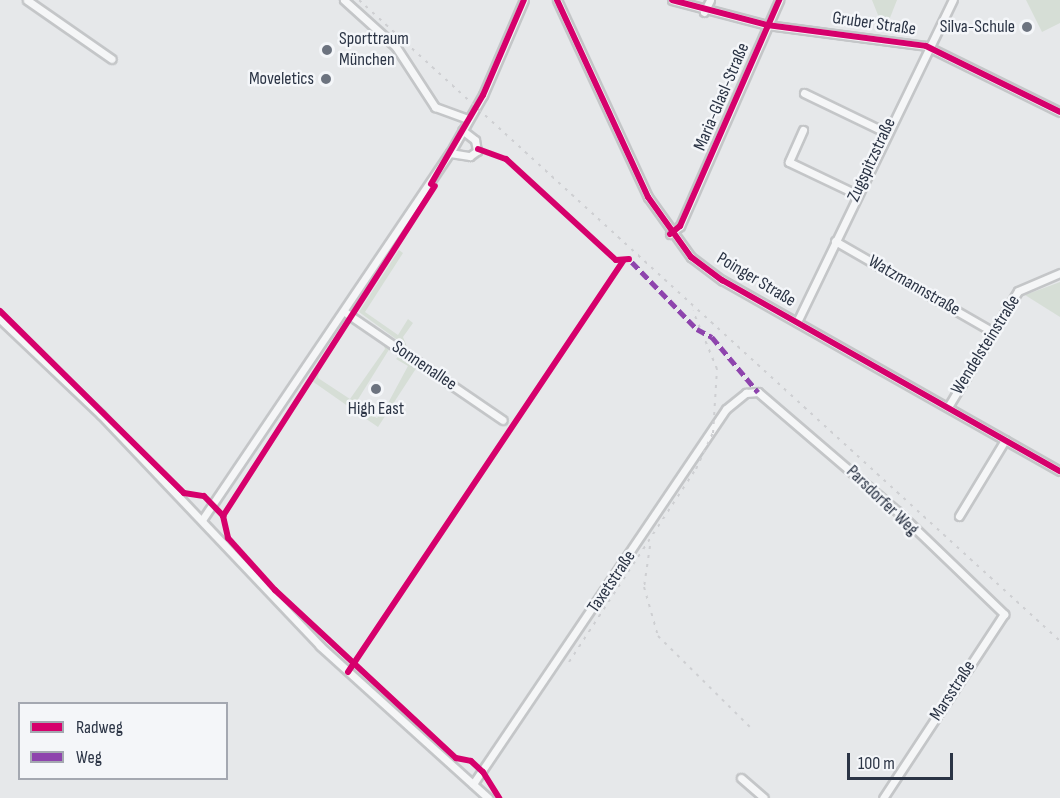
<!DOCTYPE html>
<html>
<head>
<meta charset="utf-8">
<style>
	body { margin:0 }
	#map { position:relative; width:1060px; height:798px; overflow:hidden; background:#e6e8ea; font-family:"Sofia Sans Condensed",sans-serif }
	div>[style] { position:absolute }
	.green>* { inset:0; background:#d6ded6 }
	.roads { filter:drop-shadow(2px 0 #c4c6c8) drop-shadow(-2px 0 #c4c6c8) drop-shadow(0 2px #c4c6c8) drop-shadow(0 -2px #c4c6c8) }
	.minor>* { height:7px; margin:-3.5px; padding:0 3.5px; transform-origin:3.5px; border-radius:3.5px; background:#f5f6f7 }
	.rail>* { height:2px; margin-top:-1px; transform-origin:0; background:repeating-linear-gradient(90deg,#cecfd2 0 3px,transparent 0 9px) }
	.quiet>* { height:4.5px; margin-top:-2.25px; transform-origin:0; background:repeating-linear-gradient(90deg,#8e44ad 0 9px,transparent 0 13.5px) }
	.cycleway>* { height:6px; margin:-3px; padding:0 3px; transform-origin:3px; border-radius:3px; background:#d6006c }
	.dots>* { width:16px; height:16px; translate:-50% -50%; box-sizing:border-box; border:3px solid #f4f6f9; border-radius:50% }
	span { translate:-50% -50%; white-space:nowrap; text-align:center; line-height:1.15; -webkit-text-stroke:5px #f4f6f9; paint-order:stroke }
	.street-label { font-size:18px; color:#2b3445 }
	.poi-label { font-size:18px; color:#2b3445 }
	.right { translate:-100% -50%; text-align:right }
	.left { translate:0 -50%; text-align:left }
	.legend { position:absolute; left:18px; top:702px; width:210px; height:78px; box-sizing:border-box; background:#f4f6f9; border:2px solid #a4a8b1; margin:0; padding:8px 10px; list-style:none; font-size:18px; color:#2b3445 }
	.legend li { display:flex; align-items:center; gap:12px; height:30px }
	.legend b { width:30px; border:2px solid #a4a8b1 }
	.scale { position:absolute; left:847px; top:753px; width:106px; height:27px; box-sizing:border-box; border:3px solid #2b3445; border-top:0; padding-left:8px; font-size:18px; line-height:21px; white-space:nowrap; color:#2b3445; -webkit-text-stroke:4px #f4f6f9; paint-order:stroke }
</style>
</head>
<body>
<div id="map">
	<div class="green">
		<div style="clip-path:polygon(872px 0,897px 0,886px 28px,882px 25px)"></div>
		<div style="clip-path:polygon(1026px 0,1060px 0,1060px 23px,1042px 32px)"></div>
		<div style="clip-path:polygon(399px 250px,403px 253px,365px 312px,398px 335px,408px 319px,413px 323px,403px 337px,407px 347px,359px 312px)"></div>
		<div style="clip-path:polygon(1060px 282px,1060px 317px,1025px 295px)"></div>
		<div style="clip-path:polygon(383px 343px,390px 348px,352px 409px,312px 381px,319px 372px,318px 378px,350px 399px,385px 349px)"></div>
		<div style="clip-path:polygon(400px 355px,417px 367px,378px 427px,356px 412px,359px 408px,377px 418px,387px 405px,408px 366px,396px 359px)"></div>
	</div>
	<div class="roads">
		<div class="minor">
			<div style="left:27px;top:0;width:103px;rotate:34.8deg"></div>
			<div style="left:344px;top:0;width:70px;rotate:42.1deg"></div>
			<div style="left:396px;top:47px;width:72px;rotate:57deg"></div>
			<div style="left:435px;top:107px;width:35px;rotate:20deg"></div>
			<div style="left:557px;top:0;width:217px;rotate:65.2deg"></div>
			<div style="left:648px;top:197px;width:74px;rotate:54.4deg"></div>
			<div style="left:691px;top:257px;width:39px;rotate:37deg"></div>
			<div style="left:722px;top:280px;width:388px;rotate:29.5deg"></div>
			<div style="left:672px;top:0;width:98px;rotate:14.7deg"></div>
			<div style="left:767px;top:25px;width:160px;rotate:7.5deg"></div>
			<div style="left:926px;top:46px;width:149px;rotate:26.2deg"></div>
			<div style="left:704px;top:12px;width:13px;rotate:-63deg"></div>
			<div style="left:804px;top:93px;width:90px;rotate:25.7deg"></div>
			<div style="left:803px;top:130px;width:35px;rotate:114deg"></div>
			<div style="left:789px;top:162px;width:74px;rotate:25.5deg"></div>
			<div style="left:450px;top:153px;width:20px;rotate:9deg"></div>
			<div style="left:470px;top:156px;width:9px;rotate:-36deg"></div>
			<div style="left:477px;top:151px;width:11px;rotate:-100deg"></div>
			<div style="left:475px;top:140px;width:16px;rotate:-142deg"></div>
			<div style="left:670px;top:234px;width:13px;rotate:-39deg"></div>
			<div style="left:680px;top:226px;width:247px;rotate:-66.3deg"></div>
			<div style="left:835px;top:241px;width:182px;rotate:29.9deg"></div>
			<div style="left:345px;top:312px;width:191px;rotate:34.4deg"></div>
			<div style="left:0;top:319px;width:139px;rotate:43.5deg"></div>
			<div style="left:101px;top:415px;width:318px;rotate:46.5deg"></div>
			<div style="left:320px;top:646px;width:227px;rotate:42.1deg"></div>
			<div style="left:797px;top:322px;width:358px;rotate:-64.2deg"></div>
			<div style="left:948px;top:407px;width:135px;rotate:-58.9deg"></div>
			<div style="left:1018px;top:291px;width:46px;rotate:-23.2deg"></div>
			<div style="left:959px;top:516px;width:89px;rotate:-58.8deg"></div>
			<div style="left:202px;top:520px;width:443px;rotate:-56deg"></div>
			<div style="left:450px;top:153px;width:67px;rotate:-60.4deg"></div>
			<div style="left:483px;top:95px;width:103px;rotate:-66.7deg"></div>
			<div style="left:741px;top:778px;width:30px;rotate:41deg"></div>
			<div style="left:473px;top:784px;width:452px;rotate:-56deg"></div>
			<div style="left:726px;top:409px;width:26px;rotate:-39deg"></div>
			<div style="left:746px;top:393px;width:12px;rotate:-5deg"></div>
			<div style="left:758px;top:392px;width:183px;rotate:40.6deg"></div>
			<div style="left:897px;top:511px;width:149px;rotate:43.9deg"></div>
			<div style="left:1004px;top:614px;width:220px;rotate:123.3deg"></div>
		</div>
	</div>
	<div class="rail">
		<div style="left:359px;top:0;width:950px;rotate:42.44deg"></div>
		<div style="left:650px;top:546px;width:41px;rotate:98.3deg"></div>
		<div style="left:644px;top:587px;width:51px;rotate:74.1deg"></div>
		<div style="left:658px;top:636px;width:134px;rotate:44.7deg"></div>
		<div style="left:569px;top:662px;width:231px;rotate:-56.7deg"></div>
		<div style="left:696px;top:469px;width:40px;rotate:-65deg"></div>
		<div style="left:713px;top:433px;width:64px;rotate:-86.4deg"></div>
		<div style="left:717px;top:369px;width:63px;rotate:-112.5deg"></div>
	</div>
	<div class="quiet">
		<div style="left:632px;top:262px;width:93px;rotate:45.9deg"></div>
		<div style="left:697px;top:329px;width:17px;rotate:28deg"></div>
		<div style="left:712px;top:337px;width:72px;rotate:50.1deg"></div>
	</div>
	<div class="cycleway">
		<div style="left:557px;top:0;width:217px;rotate:65.2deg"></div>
		<div style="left:648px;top:197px;width:74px;rotate:54.4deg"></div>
		<div style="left:691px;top:257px;width:39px;rotate:37deg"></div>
		<div style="left:722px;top:280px;width:388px;rotate:29.5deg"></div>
		<div style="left:672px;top:0;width:98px;rotate:14.7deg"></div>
		<div style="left:767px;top:25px;width:160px;rotate:7.5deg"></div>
		<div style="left:926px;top:46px;width:149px;rotate:26.2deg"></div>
		<div style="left:478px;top:149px;width:30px;rotate:20deg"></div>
		<div style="left:506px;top:159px;width:149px;rotate:42.6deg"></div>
		<div style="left:616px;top:260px;width:13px;rotate:-4deg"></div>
		<div style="left:431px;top:184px;width:103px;rotate:-59.7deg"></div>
		<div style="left:483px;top:95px;width:103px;rotate:-66.7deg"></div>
		<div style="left:670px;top:234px;width:13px;rotate:-39deg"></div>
		<div style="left:680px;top:226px;width:247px;rotate:-66.3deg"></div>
		<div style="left:0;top:311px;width:259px;rotate:44.7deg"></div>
		<div style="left:184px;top:493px;width:20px;rotate:9deg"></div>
		<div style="left:204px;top:496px;width:28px;rotate:46deg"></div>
		<div style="left:223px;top:516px;width:23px;rotate:77deg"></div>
		<div style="left:228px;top:538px;width:70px;rotate:47.9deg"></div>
		<div style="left:275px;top:590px;width:247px;rotate:42.9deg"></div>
		<div style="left:456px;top:758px;width:15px;rotate:11deg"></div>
		<div style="left:471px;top:761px;width:16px;rotate:43deg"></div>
		<div style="left:483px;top:772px;width:31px;rotate:58deg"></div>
		<div style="left:223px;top:516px;width:392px;rotate:-57.3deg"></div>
		<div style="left:348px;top:672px;width:495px;rotate:-56.2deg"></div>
	</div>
	<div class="dots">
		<div style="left:1027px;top:27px;background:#6c737f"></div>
		<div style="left:327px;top:50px;background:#6c737f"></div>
		<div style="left:326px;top:79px;background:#6c737f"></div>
		<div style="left:376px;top:389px;background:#6c737f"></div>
	</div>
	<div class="street-label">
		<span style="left:874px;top:24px;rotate:8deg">Gruber Straße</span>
		<span style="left:722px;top:97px;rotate:-67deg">Maria-Glasl-Straße</span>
		<span style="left:872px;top:160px;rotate:-65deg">Zugspitzstraße</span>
		<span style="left:756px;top:280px;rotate:31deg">Poinger Straße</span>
		<span style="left:914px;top:286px;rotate:30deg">Watzmannstraße</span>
		<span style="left:986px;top:345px;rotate:-58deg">Wendelsteinstraße</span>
		<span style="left:424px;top:366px;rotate:34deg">Sonnenallee</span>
		<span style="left:882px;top:501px;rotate:44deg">Parsdorfer Weg</span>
		<span style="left:612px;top:582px;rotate:-56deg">Taxetstraße</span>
		<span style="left:953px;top:691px;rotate:-57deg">Marsstraße</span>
	</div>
	<div class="poi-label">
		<span class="right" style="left:1015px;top:27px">Silva-Schule</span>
		<span class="left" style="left:339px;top:50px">Sporttraum<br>München</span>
		<span class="right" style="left:314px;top:79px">Moveletics</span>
		<span style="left:376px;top:409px">High East</span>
	</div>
	<ul class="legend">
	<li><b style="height:8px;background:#d6006c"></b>Radweg</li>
	<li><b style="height:8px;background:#8e44ad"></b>Weg</li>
	</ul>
	<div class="scale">100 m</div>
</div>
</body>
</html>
